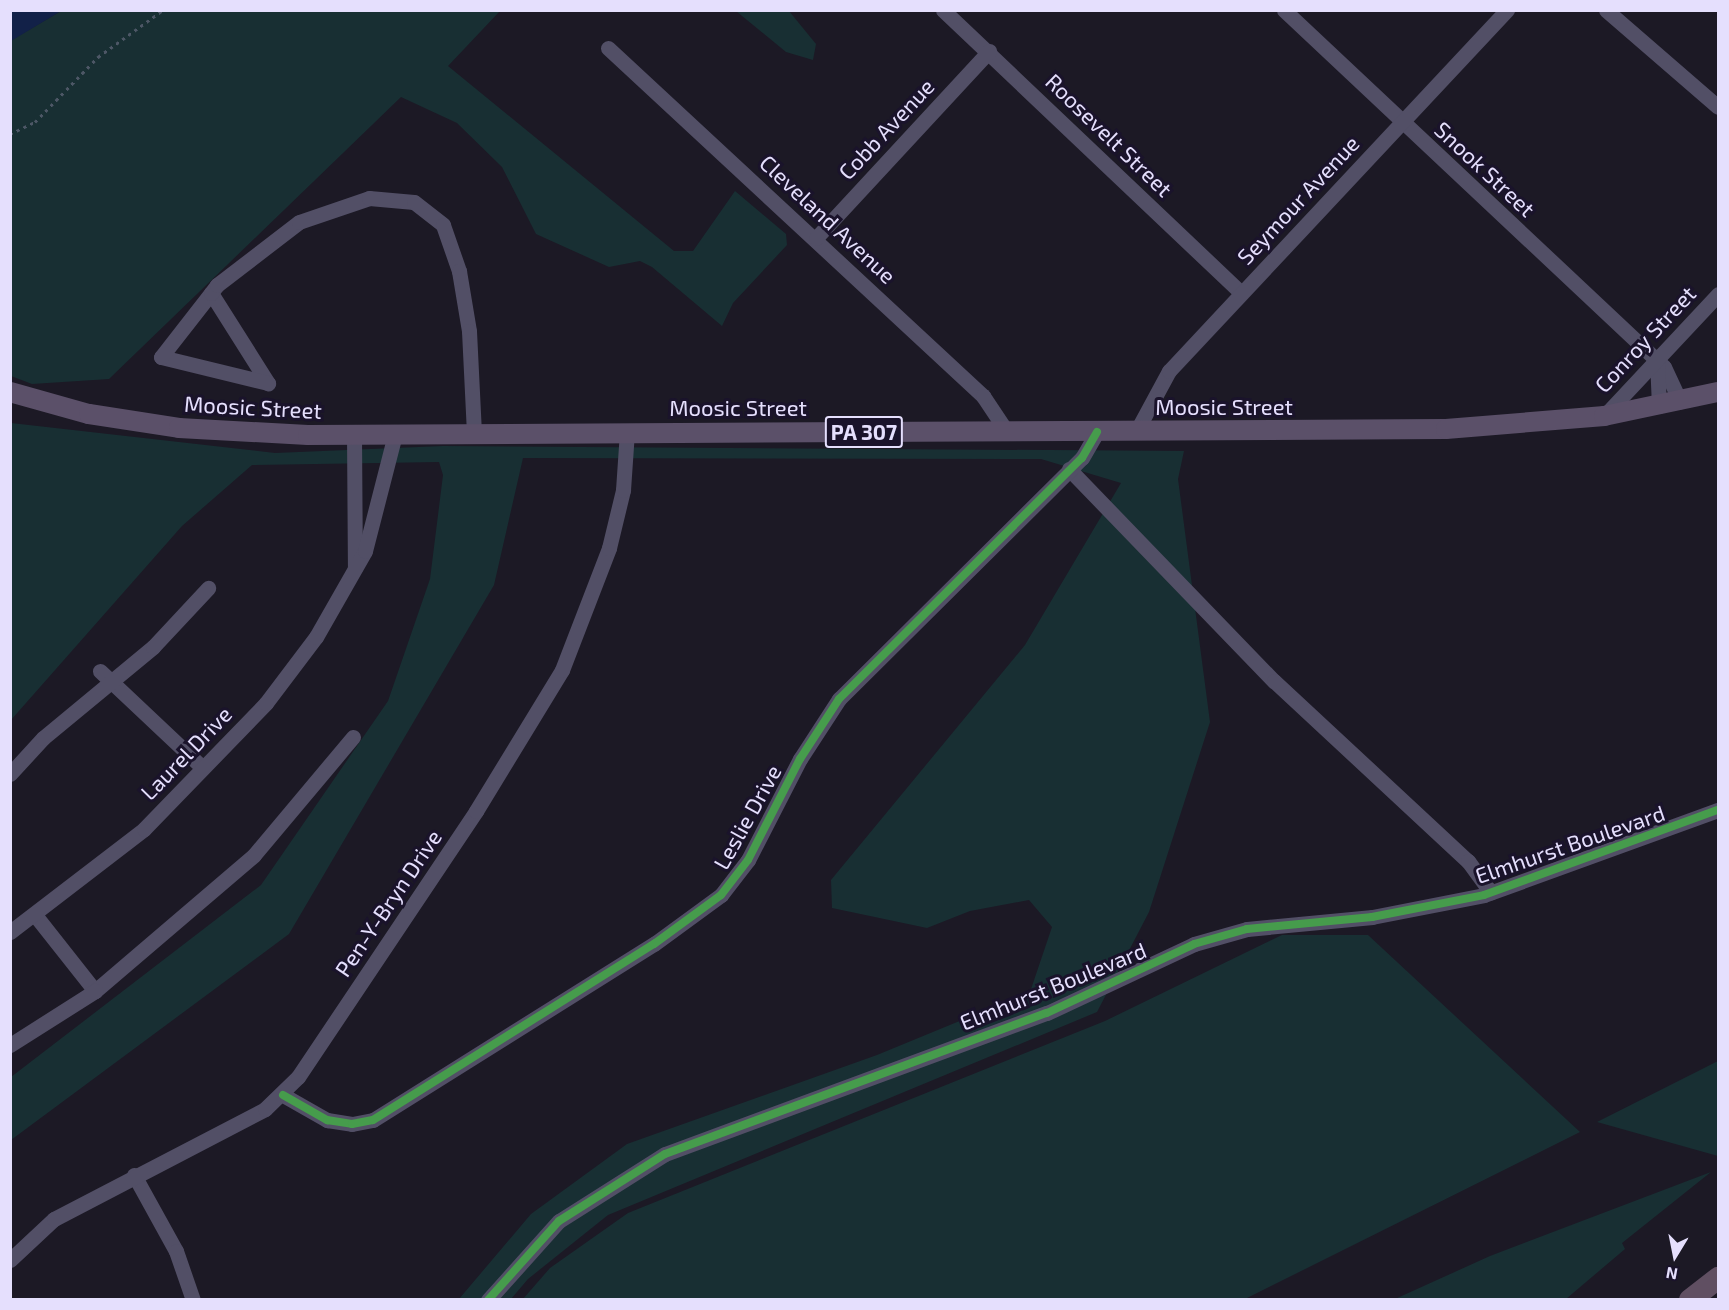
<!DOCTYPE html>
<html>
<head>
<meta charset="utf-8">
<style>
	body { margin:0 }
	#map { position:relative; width:1729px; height:1310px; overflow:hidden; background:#1c1925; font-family:"Exo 2",sans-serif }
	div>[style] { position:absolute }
	.green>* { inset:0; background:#182f33 }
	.water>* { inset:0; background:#122148 }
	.path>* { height:3px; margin-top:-1.5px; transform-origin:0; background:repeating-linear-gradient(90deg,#4d5766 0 3px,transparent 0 7.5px) }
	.minor>* { height:15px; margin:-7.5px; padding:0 7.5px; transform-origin:7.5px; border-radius:7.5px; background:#524f66 }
	.major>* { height:20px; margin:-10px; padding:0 10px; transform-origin:10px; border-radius:10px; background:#5b5069 }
	.highway>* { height:22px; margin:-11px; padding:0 11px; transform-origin:11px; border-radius:11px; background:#604f62 }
	.cycleway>* { height:8px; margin:-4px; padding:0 4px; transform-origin:4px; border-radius:4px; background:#469c4c }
	span { translate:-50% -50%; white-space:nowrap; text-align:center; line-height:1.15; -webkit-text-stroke:6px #1a132b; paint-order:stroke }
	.shield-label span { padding:2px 4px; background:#1a132b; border:2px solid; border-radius:4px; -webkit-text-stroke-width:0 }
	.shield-label { font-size:21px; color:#e5dffd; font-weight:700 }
	.street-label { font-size:22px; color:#e5dffd }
	.frame { position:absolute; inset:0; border:12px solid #e5dffd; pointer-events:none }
	.north { position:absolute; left:1645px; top:1226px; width:60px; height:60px; -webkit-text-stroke:4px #1a132b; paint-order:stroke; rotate:190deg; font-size:16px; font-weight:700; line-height:24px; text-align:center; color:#e5dffd }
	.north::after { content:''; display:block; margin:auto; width:21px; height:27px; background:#e5dffd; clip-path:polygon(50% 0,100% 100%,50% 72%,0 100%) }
</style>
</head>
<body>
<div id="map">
	<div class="green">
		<div style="clip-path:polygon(61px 11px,500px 11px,448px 66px,674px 251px,693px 251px,735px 191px,786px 234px,787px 245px,733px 303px,722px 326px,652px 267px,640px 261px,609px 267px,536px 234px,502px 167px,457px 123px,401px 97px,109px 379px,32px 384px,11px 376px,10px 41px)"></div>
		<div style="clip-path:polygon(736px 11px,789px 11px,816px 44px,813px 60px,786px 52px)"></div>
		<div style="clip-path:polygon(11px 423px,275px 453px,443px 446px,1184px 451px,1178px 479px,1210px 722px,1149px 912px,1097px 1012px,608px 1215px,528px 1279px,511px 1299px,459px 1299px,531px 1214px,627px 1144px,877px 1055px,1030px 992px,1052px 927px,1029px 900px,970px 911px,927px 928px,832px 908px,831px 880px,1025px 645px,1121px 483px,1041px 459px,523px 458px,494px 585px,289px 934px,11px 1140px,11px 1077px,261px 885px,388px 701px,430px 579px,443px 475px,439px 462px,252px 465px,182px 526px,11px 720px)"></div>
		<div style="clip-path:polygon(1282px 935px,1368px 935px,1580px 1132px,1245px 1299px,523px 1299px,550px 1268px,628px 1213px,1105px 1021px)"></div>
		<div style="clip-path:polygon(1718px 1061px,1718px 1156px,1597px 1122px)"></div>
		<div style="clip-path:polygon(1711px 1172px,1622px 1243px,1625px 1249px,1566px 1299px,1395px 1299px,1490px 1256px)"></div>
	</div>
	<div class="water">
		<div style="clip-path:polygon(11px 10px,61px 10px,61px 11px,11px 41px)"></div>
	</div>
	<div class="path">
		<div style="left:10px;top:134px;width:28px;rotate:-26deg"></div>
		<div style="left:35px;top:122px;width:91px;rotate:-45.9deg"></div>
		<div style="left:98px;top:57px;width:80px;rotate:-35.9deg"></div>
	</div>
	<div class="minor">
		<div style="left:943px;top:10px;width:411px;rotate:43.5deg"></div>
		<div style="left:1284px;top:10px;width:521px;rotate:43.21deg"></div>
		<div style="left:1664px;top:367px;width:38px;rotate:65deg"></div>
		<div style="left:1606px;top:10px;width:148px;rotate:40.9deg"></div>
		<div style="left:608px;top:48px;width:512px;rotate:42.86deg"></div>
		<div style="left:983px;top:396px;width:43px;rotate:56.3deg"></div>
		<div style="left:816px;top:238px;width:255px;rotate:-47.2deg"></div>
		<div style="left:211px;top:293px;width:107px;rotate:57.7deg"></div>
		<div style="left:268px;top:383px;width:110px;rotate:-166.3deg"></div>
		<div style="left:161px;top:357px;width:81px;rotate:-52deg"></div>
		<div style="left:211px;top:293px;width:10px;rotate:-53deg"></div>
		<div style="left:217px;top:285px;width:103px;rotate:-37.5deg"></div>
		<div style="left:299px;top:222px;width:74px;rotate:-18.9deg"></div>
		<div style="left:369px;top:198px;width:45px;rotate:5.1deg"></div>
		<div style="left:414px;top:202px;width:37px;rotate:38deg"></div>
		<div style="left:443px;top:225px;width:49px;rotate:70.8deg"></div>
		<div style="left:459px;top:271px;width:61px;rotate:80.5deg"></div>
		<div style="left:469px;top:331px;width:103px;rotate:87.2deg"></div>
		<div style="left:1657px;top:360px;width:46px;rotate:87.5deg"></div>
		<div style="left:1604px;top:416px;width:167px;rotate:-46.9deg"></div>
		<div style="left:1136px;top:432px;width:69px;rotate:-61.6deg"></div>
		<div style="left:1169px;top:371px;width:495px;rotate:-46.9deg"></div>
		<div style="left:354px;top:434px;width:134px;rotate:89.6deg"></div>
		<div style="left:1069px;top:469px;width:295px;rotate:46deg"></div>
		<div style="left:1274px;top:681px;width:265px;rotate:42.9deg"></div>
		<div style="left:1468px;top:861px;width:39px;rotate:54deg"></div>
		<div style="left:100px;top:671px;width:141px;rotate:43.3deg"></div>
		<div style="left:10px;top:774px;width:49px;rotate:-47.5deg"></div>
		<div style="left:43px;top:738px;width:143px;rotate:-39.6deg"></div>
		<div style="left:153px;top:647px;width:81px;rotate:-47deg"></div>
		<div style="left:35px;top:915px;width:97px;rotate:51.7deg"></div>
		<div style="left:95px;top:991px;width:209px;rotate:-40.5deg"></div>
		<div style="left:254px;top:855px;width:154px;rotate:-50deg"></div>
		<div style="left:10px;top:932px;width:169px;rotate:-37.5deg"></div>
		<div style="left:144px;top:829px;width:175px;rotate:-45.9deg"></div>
		<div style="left:266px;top:703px;width:83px;rotate:-52.9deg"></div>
		<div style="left:316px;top:637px;width:99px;rotate:-60.3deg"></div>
		<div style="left:365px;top:551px;width:121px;rotate:-75.6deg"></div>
		<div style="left:10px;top:1045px;width:101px;rotate:-32.4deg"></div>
		<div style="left:283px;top:1095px;width:51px;rotate:29.6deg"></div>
		<div style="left:327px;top:1120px;width:25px;rotate:9deg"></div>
		<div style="left:352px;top:1124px;width:21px;rotate:-11deg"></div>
		<div style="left:373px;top:1120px;width:332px;rotate:-32.1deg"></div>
		<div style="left:654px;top:944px;width:83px;rotate:-36.2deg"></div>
		<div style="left:721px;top:895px;width:44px;rotate:-52.4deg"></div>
		<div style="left:748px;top:860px;width:114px;rotate:-62.8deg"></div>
		<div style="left:800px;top:759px;width:72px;rotate:-57deg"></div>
		<div style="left:839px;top:699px;width:342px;rotate:-44.8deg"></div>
		<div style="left:1082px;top:458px;width:30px;rotate:-60deg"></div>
		<div style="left:134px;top:1175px;width:87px;rotate:61.1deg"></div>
		<div style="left:176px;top:1251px;width:52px;rotate:70.9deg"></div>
		<div style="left:10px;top:1260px;width:60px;rotate:-43deg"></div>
		<div style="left:54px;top:1219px;width:238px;rotate:-27.5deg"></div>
		<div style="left:265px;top:1109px;width:46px;rotate:-44.1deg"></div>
		<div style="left:298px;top:1077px;width:320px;rotate:-56.2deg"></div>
		<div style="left:476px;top:811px;width:165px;rotate:-58.6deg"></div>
		<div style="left:562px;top:670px;width:131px;rotate:-68.9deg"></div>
		<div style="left:609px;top:548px;width:60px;rotate:-76.4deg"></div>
		<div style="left:623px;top:490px;width:58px;rotate:-86.1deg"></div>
		<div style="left:488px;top:1300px;width:106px;rotate:-48.1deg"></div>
		<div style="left:559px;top:1221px;width:125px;rotate:-32.3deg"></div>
		<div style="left:665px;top:1154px;width:407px;rotate:-20.3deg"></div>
		<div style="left:1047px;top:1013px;width:162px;rotate:-25.1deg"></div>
		<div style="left:1194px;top:944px;width:55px;rotate:-15.8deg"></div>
		<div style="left:1247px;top:929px;width:126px;rotate:-5.5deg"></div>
		<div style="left:1372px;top:917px;width:114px;rotate:-11.1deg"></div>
		<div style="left:1484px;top:895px;width:249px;rotate:-20deg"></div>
	</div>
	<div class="major">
		<div style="left:10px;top:392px;width:82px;rotate:15.6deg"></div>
		<div style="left:89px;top:414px;width:91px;rotate:8.8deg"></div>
		<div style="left:179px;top:428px;width:129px;rotate:3.1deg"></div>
		<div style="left:308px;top:435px;width:1138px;rotate:-0.3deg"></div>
		<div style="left:1446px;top:429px;width:159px;rotate:-4.7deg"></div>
		<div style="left:1604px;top:416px;width:116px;rotate:-11.9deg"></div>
	</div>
	<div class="highway">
		<div style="left:1690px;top:1300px;width:36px;rotate:-38deg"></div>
	</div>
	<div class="cycleway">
		<div style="left:283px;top:1095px;width:51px;rotate:29.6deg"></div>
		<div style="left:327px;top:1120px;width:25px;rotate:9deg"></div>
		<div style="left:352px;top:1124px;width:21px;rotate:-11deg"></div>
		<div style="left:373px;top:1120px;width:332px;rotate:-32.1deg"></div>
		<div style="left:654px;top:944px;width:83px;rotate:-36.2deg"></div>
		<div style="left:721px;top:895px;width:44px;rotate:-52.4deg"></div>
		<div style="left:748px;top:860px;width:114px;rotate:-62.8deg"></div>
		<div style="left:800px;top:759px;width:72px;rotate:-57deg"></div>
		<div style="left:839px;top:699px;width:342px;rotate:-44.8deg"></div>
		<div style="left:1082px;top:458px;width:30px;rotate:-60deg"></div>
		<div style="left:488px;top:1300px;width:106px;rotate:-48.1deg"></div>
		<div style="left:559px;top:1221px;width:125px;rotate:-32.3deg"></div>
		<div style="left:665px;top:1154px;width:407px;rotate:-20.3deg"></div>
		<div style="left:1047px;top:1013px;width:162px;rotate:-25.1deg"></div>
		<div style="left:1194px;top:944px;width:55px;rotate:-15.8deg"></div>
		<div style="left:1247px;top:929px;width:126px;rotate:-5.5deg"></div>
		<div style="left:1372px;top:917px;width:114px;rotate:-11.1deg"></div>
		<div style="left:1484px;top:895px;width:249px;rotate:-20deg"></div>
	</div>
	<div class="shield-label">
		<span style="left:864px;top:432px">PA 307</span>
	</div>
	<div class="street-label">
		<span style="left:886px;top:129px;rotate:-47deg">Cobb Avenue</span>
		<span style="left:1109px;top:135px;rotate:44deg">Roosevelt Street</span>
		<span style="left:1485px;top:169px;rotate:43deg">Snook Street</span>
		<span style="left:1298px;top:200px;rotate:-47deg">Seymour Avenue</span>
		<span style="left:828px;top:219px;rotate:43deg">Cleveland Avenue</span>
		<span style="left:1645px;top:339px;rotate:-47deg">Conroy Street</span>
		<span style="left:253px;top:407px;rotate:3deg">Moosic Street</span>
		<span style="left:1224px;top:407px">Moosic Street</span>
		<span style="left:738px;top:408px">Moosic Street</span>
		<span style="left:186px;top:753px;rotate:-46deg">Laurel Drive</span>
		<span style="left:747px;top:817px;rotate:-61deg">Leslie Drive</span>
		<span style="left:1570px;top:844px;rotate:-19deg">Elmhurst Boulevard</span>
		<span style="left:388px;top:903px;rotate:-56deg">Pen-Y-Bryn Drive</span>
		<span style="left:1053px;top:986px;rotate:-22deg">Elmhurst Boulevard</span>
	</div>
	<div class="frame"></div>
	<div class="north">N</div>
</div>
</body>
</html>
